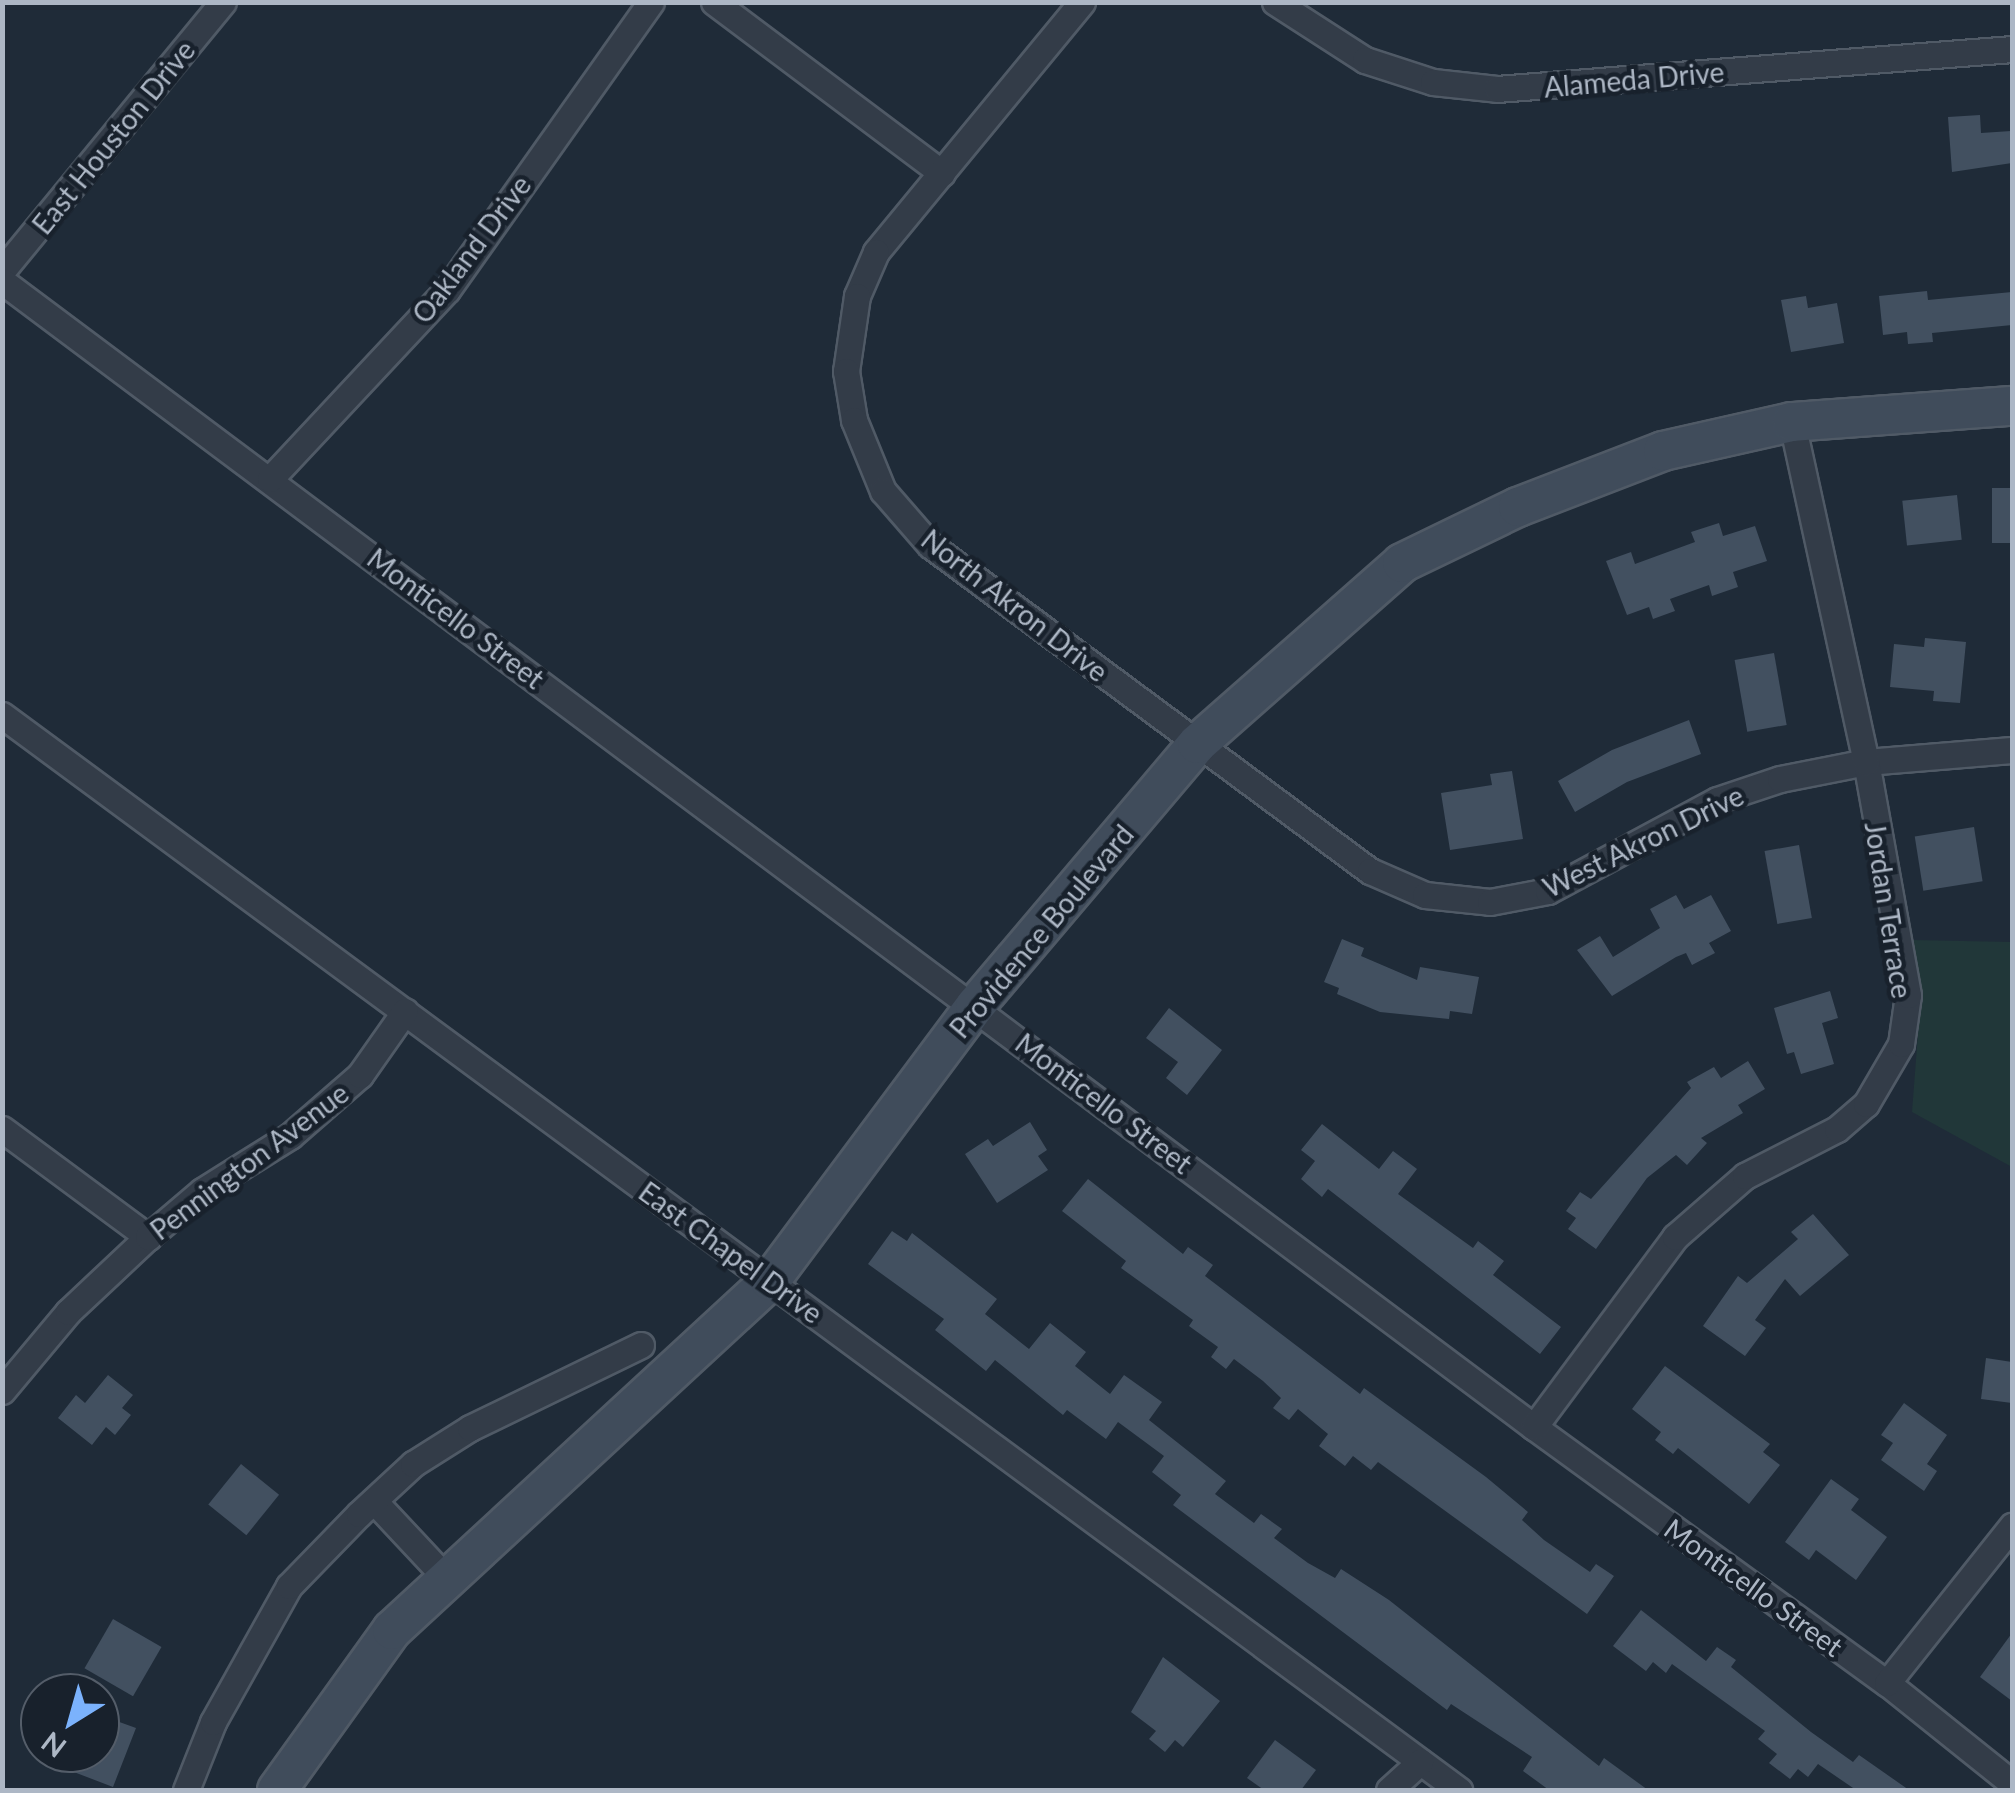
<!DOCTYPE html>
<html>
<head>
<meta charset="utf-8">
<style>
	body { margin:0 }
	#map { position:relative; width:2015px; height:1793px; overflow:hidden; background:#1f2b38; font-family:Lato,sans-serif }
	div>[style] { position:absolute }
	.green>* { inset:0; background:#213739 }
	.building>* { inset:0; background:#425060; transform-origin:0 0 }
	.roads { filter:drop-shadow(2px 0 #505a66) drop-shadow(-2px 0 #505a66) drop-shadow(0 2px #505a66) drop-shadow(0 -2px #505a66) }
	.minor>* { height:25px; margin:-12.5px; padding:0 12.5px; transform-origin:12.5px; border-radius:12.5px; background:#333c48 }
	.secondary>* { height:38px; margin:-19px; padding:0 19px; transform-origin:19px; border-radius:19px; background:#404c5b }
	span { translate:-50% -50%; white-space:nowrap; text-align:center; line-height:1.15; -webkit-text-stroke:9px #18212c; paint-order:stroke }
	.street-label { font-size:28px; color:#adb7c5 }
	.frame { position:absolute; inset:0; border:5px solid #adb7c5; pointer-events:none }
	.north { position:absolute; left:20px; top:1673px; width:100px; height:100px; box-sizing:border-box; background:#18212c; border:2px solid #545d69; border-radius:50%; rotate:217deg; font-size:28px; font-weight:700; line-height:40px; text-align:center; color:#adb7c5 }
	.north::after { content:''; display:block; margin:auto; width:35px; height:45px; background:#7bb2fc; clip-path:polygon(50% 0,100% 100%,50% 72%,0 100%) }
</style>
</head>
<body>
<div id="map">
	<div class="green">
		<div style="clip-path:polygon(1912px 940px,2012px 942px,2012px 1167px,1912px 1112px,1921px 995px)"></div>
	</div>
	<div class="building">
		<div style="clip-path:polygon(1980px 115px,1981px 133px,2011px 131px,2012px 163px,1952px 172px,1948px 117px)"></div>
		<div style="clip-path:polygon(1927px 291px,1928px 300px,2012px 292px,2012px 325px,1932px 333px,1933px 342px,1908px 344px,1907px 332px,1883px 335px,1879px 296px)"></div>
		<div style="clip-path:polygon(1806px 296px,1808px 308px,1837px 303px,1844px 343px,1791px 352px,1781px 300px)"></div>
		<div style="left:1992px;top:488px;width:20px;height:55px"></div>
		<div style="left:1957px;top:495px;width:45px;height:55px;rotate:84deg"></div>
		<div style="clip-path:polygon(1719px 523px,1723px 536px,1755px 526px,1767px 561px,1733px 572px,1738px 587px,1712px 596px,1709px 585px,1670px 599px,1675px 611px,1653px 619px,1649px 607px,1627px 615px,1606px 561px,1631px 552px,1635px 564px,1695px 542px,1691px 532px)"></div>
		<div style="clip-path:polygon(1925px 638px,1966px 642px,1960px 703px,1933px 701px,1934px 691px,1890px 687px,1894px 644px,1924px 647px)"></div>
		<div style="left:1774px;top:653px;width:73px;height:40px;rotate:80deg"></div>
		<div style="clip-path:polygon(1689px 720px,1701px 754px,1627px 782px,1575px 812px,1558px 781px,1612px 750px)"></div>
		<div style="clip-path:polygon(1512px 771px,1523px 839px,1450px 850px,1441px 793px,1492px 785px,1490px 774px)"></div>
		<div style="left:1974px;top:827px;width:55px;height:60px;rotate:81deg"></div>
		<div style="left:1799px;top:845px;width:74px;height:35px;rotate:80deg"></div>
		<div style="clip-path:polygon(1676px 895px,1684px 909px,1711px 895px,1731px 931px,1709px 943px,1715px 953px,1692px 965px,1686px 953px,1676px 957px,1612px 996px,1577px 950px,1600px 936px,1613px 957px,1660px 928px,1650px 909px)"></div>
		<div style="clip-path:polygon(1342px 939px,1364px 948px,1361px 956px,1417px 980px,1420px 967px,1479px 977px,1472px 1014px,1450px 1011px,1449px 1019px,1380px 1012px,1337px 994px,1339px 988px,1324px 982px)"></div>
		<div style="clip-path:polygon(1830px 991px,1838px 1018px,1822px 1023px,1834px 1064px,1801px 1074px,1794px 1052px,1787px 1054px,1774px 1008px)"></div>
		<div style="clip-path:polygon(1169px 1008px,1222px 1050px,1187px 1095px,1166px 1078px,1178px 1062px,1146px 1038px)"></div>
		<div style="clip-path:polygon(1748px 1061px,1765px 1089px,1738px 1105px,1743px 1113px,1701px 1138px,1707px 1143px,1687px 1165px,1676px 1155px,1647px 1178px,1596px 1249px,1568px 1229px,1576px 1218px,1566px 1211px,1580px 1192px,1591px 1199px,1691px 1088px,1687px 1082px,1714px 1067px,1721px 1078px)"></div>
		<div style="clip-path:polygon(1030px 1122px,1047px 1150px,1038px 1156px,1048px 1170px,997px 1203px,965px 1154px,988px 1139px,993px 1146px)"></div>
		<div style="clip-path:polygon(1322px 1124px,1379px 1169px,1393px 1151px,1417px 1169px,1398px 1194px,1473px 1248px,1478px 1241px,1504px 1261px,1493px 1275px,1561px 1327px,1540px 1354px,1328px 1189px,1322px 1197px,1301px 1179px,1315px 1161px,1301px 1150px)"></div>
		<div style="clip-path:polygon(1088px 1179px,1183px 1254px,1188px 1247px,1213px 1265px,1205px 1276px,1360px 1394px,1364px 1388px,1486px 1477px,1528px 1512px,1522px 1520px,1544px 1540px,1590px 1572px,1596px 1564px,1614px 1576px,1587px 1614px,1378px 1462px,1371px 1470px,1353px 1456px,1345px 1466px,1319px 1446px,1328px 1434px,1298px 1409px,1289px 1420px,1273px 1408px,1281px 1398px,1263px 1381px,1234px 1359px,1226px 1369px,1211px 1357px,1218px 1347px,1189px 1326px,1193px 1320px,1121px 1268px,1126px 1261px,1062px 1211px)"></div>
		<div style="clip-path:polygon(1813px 1214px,1849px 1255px,1800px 1296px,1785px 1279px,1755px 1320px,1766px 1328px,1745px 1356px,1703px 1326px,1738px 1276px,1747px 1283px,1798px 1239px,1791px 1232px)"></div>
		<div style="clip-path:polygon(892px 1231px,907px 1241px,912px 1233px,997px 1299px,985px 1314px,1029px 1349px,1050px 1323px,1086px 1352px,1075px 1366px,1110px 1394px,1124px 1375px,1162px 1402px,1149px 1420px,1226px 1481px,1215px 1494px,1254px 1523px,1261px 1514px,1282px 1529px,1274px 1538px,1308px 1563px,1335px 1578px,1341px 1569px,1389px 1600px,1599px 1766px,1604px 1758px,1648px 1790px,1549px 1790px,1523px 1771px,1532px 1757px,1451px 1704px,1447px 1710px,1173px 1505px,1181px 1495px,1152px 1472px,1164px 1456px,1118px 1422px,1106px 1439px,1067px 1410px,1063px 1415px,995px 1360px,986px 1371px,935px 1330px,944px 1319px,868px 1264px)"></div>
		<div style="clip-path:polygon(1986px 1358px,2012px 1362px,2012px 1403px,1981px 1399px)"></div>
		<div style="clip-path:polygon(1665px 1366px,1770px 1444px,1763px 1452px,1780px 1465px,1749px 1504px,1678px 1448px,1673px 1454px,1655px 1440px,1661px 1432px,1632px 1409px)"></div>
		<div style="clip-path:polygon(108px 1375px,133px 1395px,122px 1408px,131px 1415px,115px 1435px,106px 1427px,92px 1445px,58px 1418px,76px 1395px,85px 1403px)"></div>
		<div style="clip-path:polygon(1904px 1403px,1947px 1435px,1927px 1464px,1937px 1471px,1924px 1491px,1881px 1460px,1893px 1443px,1881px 1435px)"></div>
		<div style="left:241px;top:1464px;width:49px;height:52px;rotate:39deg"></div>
		<div style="clip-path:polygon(1831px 1479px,1859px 1499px,1851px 1510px,1887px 1537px,1856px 1580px,1816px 1550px,1809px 1560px,1785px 1542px)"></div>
		<div style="clip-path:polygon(1641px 1610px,1706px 1661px,1717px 1647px,1736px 1660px,1731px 1667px,1811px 1732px,1853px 1762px,1859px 1755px,1909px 1790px,1856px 1790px,1818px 1764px,1808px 1777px,1798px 1769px,1790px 1779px,1769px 1763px,1777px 1754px,1758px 1739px,1765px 1731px,1672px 1664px,1666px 1673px,1653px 1662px,1646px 1671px,1613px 1646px)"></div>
		<div style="left:113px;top:1619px;width:56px;height:57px;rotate:30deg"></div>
		<div style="clip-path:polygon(2012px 1633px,2012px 1701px,1980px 1677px)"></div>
		<div style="clip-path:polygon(1163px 1657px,1220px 1701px,1183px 1747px,1175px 1740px,1165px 1752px,1149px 1739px,1156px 1731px,1131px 1712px)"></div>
		<div style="clip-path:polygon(100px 1715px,136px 1728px,113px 1787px,66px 1769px,72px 1753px,100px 1753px)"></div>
		<div style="clip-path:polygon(1275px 1740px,1316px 1770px,1301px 1790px,1264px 1790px,1247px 1778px)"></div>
	</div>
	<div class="roads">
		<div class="minor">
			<div style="left:714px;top:2px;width:285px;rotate:36.9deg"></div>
			<div style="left:1082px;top:2px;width:324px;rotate:129.5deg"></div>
			<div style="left:876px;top:252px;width:48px;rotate:113.4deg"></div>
			<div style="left:857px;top:296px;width:76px;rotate:98.3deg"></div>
			<div style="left:846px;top:371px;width:50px;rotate:80.7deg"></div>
			<div style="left:854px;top:420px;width:77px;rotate:67.8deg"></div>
			<div style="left:883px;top:491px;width:72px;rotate:49deg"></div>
			<div style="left:930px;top:545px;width:548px;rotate:36.54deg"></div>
			<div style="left:1370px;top:871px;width:60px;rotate:23.6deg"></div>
			<div style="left:1425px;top:895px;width:65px;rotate:6.1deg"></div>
			<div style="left:1490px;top:902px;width:59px;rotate:-10.7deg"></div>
			<div style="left:1548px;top:891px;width:192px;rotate:-28.3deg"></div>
			<div style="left:1717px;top:800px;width:66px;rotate:-18.4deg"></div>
			<div style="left:1780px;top:779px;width:88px;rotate:-11.2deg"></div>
			<div style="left:1866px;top:762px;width:146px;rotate:-4.7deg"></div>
			<div style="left:1275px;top:2px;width:107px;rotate:32.8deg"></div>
			<div style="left:1365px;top:60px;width:71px;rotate:17.9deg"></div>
			<div style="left:1433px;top:82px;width:64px;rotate:6.2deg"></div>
			<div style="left:1497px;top:89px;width:517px;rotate:-4.44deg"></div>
			<div style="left:2px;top:271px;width:348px;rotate:-50.6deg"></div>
			<div style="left:2px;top:281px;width:1913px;rotate:36.8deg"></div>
			<div style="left:1534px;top:1427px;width:436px;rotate:36deg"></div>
			<div style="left:1887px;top:1683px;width:160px;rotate:38.7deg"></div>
			<div style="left:270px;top:479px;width:259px;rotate:-46.9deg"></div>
			<div style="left:447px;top:290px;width:353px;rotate:-54.7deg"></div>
			<div style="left:2px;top:715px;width:1811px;rotate:36.42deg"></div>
			<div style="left:2px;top:1129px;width:182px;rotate:36.5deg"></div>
			<div style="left:2px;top:1391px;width:103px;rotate:-50.1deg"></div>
			<div style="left:68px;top:1312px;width:110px;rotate:-43.2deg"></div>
			<div style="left:148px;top:1237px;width:71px;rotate:-40.4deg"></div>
			<div style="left:202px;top:1191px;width:104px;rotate:-32deg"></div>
			<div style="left:290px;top:1136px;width:93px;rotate:-41.1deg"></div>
			<div style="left:360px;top:1075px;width:78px;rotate:-54.9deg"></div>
			<div style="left:1534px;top:1427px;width:237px;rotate:-53.4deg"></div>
			<div style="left:1675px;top:1237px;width:93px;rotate:-41.1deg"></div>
			<div style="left:1745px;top:1176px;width:103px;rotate:-27.1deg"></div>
			<div style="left:1837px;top:1129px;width:38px;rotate:-41deg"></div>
			<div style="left:1866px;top:1104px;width:69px;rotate:-59.7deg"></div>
			<div style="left:1901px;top:1044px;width:49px;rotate:-81.9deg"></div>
			<div style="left:1908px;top:995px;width:237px;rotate:-100.2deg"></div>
			<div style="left:1866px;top:762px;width:348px;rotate:-102.3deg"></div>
			<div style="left:374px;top:1501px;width:105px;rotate:46.9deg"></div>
			<div style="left:1887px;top:1683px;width:201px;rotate:-51.5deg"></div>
			<div style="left:186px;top:1790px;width:73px;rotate:-68.3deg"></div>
			<div style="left:213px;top:1722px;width:156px;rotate:-60.8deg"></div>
			<div style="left:289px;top:1586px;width:100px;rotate:-45.8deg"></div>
			<div style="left:359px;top:1514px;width:74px;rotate:-42.8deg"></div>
			<div style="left:413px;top:1464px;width:67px;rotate:-32.3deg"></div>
			<div style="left:470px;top:1428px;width:190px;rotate:-25.9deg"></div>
			<div style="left:1389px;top:1790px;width:42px;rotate:-42.1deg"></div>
		</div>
		<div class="secondary">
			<div style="left:277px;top:1790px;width:197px;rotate:-54.3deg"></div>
			<div style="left:392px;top:1630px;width:514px;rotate:-42.72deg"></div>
			<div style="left:770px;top:1281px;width:343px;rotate:-53.3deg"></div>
			<div style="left:975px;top:1006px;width:343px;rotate:-49.7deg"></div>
			<div style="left:1197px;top:744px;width:273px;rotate:-41.4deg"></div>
			<div style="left:1402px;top:563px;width:129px;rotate:-25.8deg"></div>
			<div style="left:1518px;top:507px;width:155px;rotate:-21.1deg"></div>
			<div style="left:1663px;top:451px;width:132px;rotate:-12.7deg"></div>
			<div style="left:1792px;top:422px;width:221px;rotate:-4.2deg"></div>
		</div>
	</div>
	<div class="street-label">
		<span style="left:1634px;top:79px;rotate:-5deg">Alameda Drive</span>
		<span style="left:113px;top:137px;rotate:-51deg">East Houston Drive</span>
		<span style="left:471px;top:249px;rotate:-53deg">Oakland Drive</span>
		<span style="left:1015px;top:605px;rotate:38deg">North Akron Drive</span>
		<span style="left:456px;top:618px;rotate:37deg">Monticello Street</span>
		<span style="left:1643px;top:841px;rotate:-26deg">West Akron Drive</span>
		<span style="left:1889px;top:910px;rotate:81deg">Jordan Terrace</span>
		<span style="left:1041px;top:931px;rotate:-50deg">Providence Boulevard</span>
		<span style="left:1104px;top:1103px;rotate:37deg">Monticello Street</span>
		<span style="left:249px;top:1161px;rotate:-37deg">Pennington Avenue</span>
		<span style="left:731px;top:1252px;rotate:36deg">East Chapel Drive</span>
		<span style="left:1754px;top:1587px;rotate:36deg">Monticello Street</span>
	</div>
	<div class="frame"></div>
	<div class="north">N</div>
</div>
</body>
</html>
